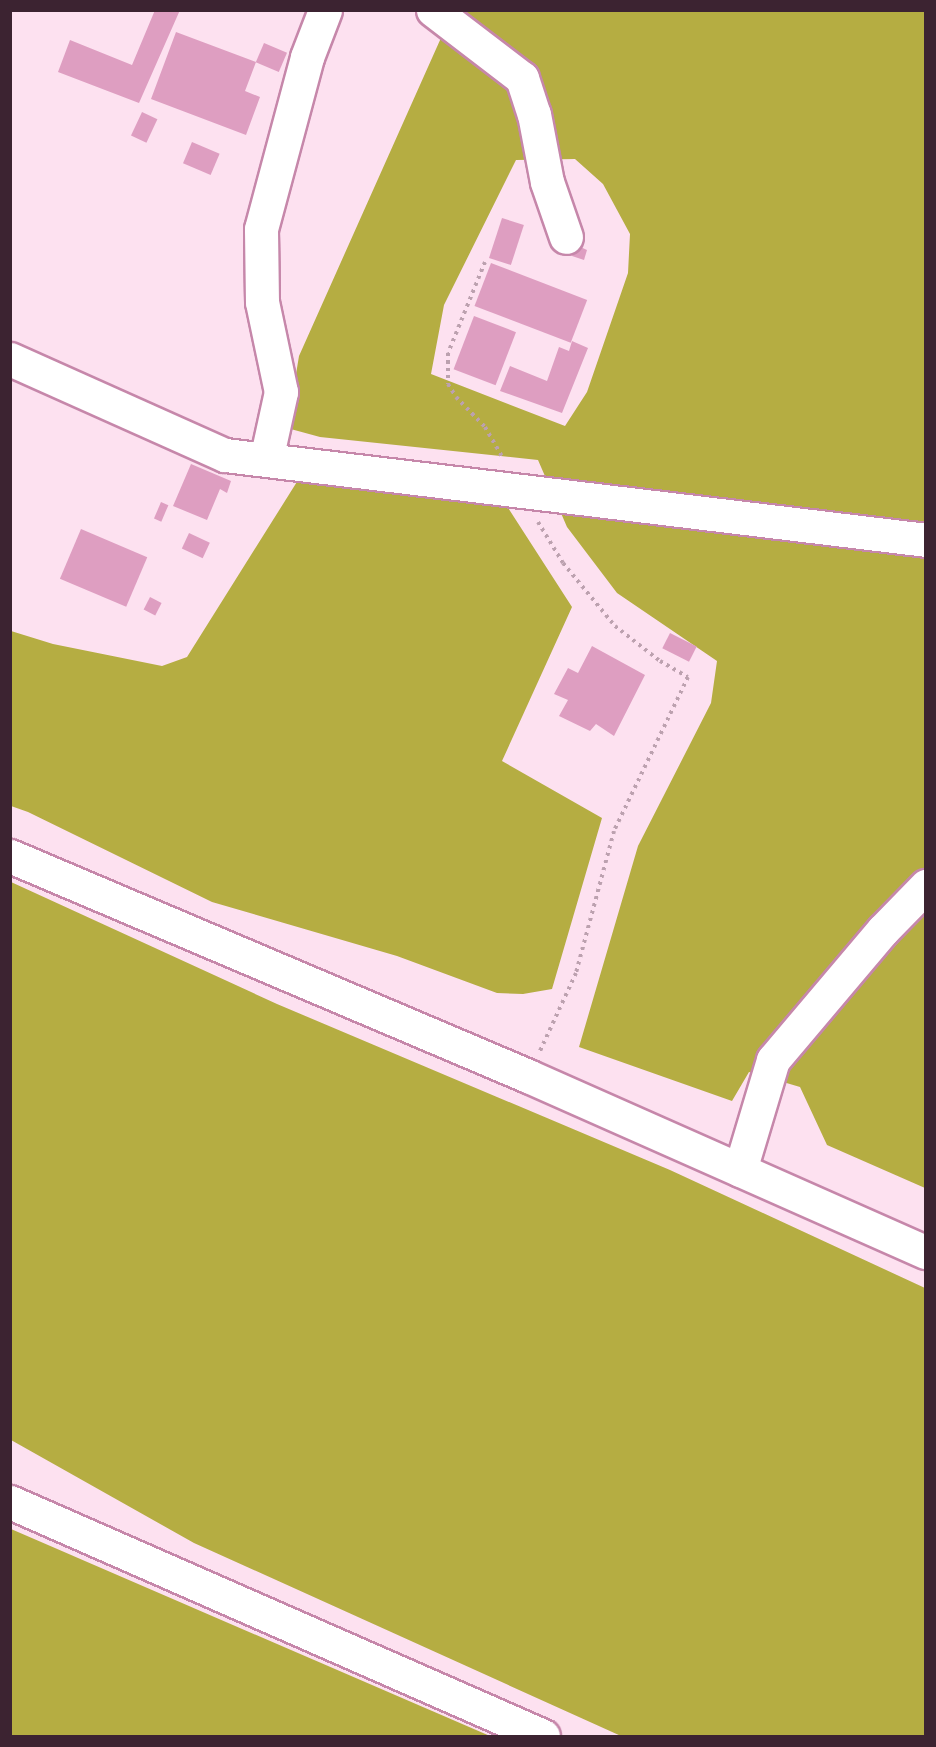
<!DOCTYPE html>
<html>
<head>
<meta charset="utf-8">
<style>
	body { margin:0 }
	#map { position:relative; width:936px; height:1747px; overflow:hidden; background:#fde1f0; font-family:Ubuntu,sans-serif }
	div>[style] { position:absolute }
	.forest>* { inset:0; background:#b5ad42 }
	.building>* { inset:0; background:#de9ec1; transform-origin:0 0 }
	.path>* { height:4px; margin-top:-2px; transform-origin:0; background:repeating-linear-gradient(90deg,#bca1af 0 3px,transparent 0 7.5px) }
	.roads { filter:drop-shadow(2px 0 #c687aa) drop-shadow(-2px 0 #c687aa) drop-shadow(0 2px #c687aa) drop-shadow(0 -2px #c687aa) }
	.minor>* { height:33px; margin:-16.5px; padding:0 16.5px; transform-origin:16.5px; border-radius:16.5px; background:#fff }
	span { translate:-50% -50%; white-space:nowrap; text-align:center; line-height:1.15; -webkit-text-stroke:4.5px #f8f8f8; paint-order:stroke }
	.frame { position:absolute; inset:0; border:12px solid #3c2331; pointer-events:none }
</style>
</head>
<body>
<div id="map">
	<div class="forest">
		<div style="clip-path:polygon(evenodd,453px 11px,925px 11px,925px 1188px,827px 1145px,800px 1087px,749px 1072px,732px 1101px,579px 1047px,638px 846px,711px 703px,717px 661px,617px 593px,567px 527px,538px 460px,320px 437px,287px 428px,299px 356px,453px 11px,575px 159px,603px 184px,630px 234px,628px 273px,587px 392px,565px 426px,431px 374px,444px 305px,516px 160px,575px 159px)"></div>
		<div style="clip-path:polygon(300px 477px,503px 500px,572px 607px,502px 761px,602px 818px,552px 989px,523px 994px,497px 993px,397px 956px,212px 902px,28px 812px,11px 806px,11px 631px,53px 644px,162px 666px,187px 657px)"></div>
		<div style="clip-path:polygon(11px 882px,277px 1004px,670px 1170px,925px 1288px,925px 1736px,621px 1736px,194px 1543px,11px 1440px)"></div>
		<div style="clip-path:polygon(11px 1529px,490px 1736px,11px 1736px)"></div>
	</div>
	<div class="building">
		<div style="clip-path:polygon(155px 10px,180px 10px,139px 103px,58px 72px,70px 40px,132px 65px)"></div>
		<div style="clip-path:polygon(176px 32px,256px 62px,245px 91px,260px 97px,246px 135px,151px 99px)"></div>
		<div style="left:264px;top:43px;width:25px;height:21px;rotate:23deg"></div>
		<div style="left:142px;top:112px;width:17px;height:26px;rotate:25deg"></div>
		<div style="left:192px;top:142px;width:30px;height:23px;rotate:23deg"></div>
		<div style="left:502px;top:218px;width:23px;height:42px;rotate:18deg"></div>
		<div style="clip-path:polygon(576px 245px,587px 250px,584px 260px,572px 256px)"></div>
		<div style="left:491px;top:263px;width:103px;height:46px;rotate:21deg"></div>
		<div style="left:474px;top:316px;width:45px;height:57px;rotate:21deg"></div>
		<div style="clip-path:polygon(572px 341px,588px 348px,562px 413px,500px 391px,510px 366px,547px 381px,559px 347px,569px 351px)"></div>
		<div style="clip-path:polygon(191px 464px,231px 481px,227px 493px,220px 489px,207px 520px,173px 506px)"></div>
		<div style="left:161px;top:502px;width:8px;height:18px;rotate:23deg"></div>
		<div style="left:81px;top:529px;width:72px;height:54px;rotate:23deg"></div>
		<div style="left:189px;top:533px;width:23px;height:17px;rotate:25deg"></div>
		<div style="left:150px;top:597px;width:13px;height:14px;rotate:27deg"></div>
		<div style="left:670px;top:633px;width:30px;height:17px;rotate:27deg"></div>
		<div style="clip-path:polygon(592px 646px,645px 675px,614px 736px,596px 724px,590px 731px,559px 716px,568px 700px,554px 694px,568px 668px,578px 673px)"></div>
	</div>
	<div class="path">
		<div style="left:485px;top:262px;width:98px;rotate:112.1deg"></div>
		<div style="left:448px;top:353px;width:31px;rotate:90deg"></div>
		<div style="left:448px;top:384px;width:15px;rotate:58deg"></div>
		<div style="left:456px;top:397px;width:42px;rotate:46deg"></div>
		<div style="left:485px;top:427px;width:36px;rotate:60deg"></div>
		<div style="left:538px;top:522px;width:48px;rotate:58.6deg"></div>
		<div style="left:563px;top:563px;width:82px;rotate:50.5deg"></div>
		<div style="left:615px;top:626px;width:57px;rotate:37.9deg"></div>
		<div style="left:660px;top:661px;width:32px;rotate:30deg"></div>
		<div style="left:688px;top:677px;width:171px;rotate:115.7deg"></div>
		<div style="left:614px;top:831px;width:147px;rotate:105deg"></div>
		<div style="left:576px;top:973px;width:86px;rotate:114.8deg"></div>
	</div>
	<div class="roads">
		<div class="minor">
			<div style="left:433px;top:10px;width:112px;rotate:37.4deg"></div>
			<div style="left:522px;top:78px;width:38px;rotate:72deg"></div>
			<div style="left:534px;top:114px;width:69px;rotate:79.2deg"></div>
			<div style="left:547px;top:182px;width:58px;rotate:70.9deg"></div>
			<div style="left:10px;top:359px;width:235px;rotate:24.1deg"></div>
			<div style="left:225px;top:455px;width:706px;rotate:6.91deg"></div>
			<div style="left:266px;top:460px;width:70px;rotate:-77.6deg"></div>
			<div style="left:281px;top:392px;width:92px;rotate:-101.9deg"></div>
			<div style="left:262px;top:302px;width:73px;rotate:-90.8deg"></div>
			<div style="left:261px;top:229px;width:178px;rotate:-75deg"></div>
			<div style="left:307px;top:57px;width:50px;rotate:-69deg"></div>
			<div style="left:10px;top:856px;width:563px;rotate:23.01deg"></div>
			<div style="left:528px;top:1076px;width:435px;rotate:23.9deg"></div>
			<div style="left:740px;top:1170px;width:115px;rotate:-73.3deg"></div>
			<div style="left:773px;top:1060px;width:170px;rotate:-49.8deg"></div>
			<div style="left:883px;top:930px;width:62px;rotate:-45.7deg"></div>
			<div style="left:10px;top:1502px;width:582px;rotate:23.7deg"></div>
		</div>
	</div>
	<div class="frame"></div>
</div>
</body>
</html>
